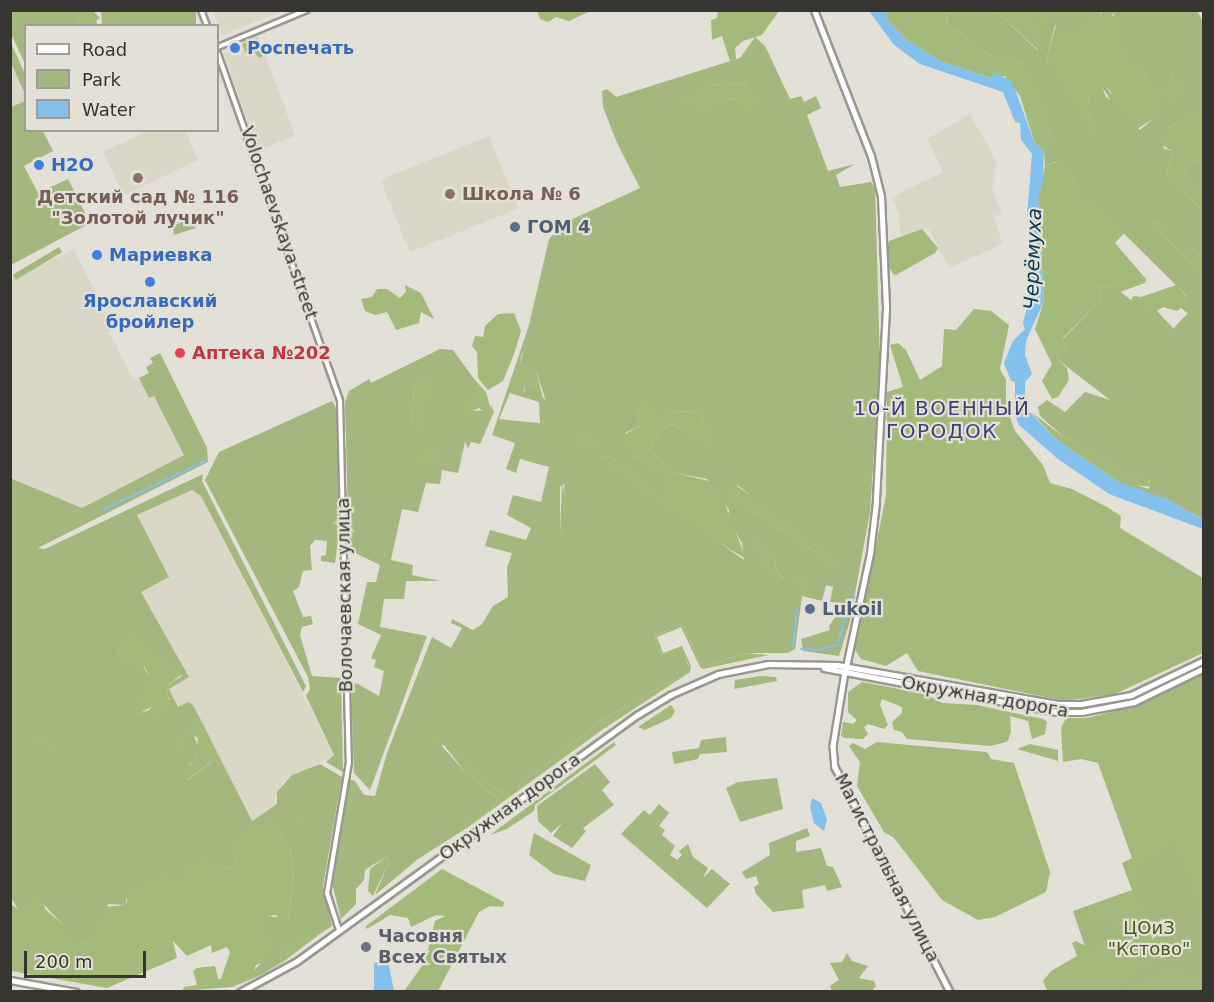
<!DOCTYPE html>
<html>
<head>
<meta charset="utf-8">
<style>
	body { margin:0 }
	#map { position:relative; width:1214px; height:1002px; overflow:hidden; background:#e3e0d7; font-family:"DejaVu Sans",sans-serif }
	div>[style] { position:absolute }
	.built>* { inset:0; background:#dbd7c6; transform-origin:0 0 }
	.green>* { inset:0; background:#a3b77e; transform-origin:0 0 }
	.forest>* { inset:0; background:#a3ba7a }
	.round { border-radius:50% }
	.water>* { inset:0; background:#83c0ec }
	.stream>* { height:1.5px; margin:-0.75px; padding:0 0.75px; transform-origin:0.75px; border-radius:0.75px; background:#83c0ec }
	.roads { filter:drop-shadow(2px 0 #99978f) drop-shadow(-2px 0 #99978f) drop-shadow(0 2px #99978f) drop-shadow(0 -2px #99978f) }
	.tertiary>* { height:4px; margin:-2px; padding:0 2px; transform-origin:2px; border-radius:2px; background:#fff }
	.secondary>* { height:4.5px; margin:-2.25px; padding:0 2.25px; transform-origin:2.25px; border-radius:2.25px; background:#fff }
	.primary>* { height:5px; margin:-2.5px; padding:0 2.5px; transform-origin:2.5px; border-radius:2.5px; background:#fff }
	.dots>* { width:16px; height:16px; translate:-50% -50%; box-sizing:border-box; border:3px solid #e3e0d7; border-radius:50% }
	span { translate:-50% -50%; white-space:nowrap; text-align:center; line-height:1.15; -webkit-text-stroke:4.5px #e3e0d7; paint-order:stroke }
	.shop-label { font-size:18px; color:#366cbe; font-weight:700 }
	.left { translate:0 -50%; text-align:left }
	.education-label { font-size:18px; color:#785e54; font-weight:700 }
	.street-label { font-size:18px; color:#363532 }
	.service-label { font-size:18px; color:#4e5e75; font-weight:700 }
	.health-label { font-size:18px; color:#be3a42; font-weight:700 }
	.park-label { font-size:18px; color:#475b17 }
	.worship-label { font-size:18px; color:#5b616d; font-weight:700 }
	.water-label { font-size:20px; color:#073956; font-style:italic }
	.neighbourhood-label { font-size:20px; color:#403f7b; letter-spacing:1.5px }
	.frame { position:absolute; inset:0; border:12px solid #363532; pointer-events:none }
	.legend { position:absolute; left:24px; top:24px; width:195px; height:108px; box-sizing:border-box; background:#e3e0d7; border:2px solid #9e9c95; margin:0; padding:8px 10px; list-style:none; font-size:18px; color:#363532 }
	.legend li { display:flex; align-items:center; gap:12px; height:30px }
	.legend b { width:30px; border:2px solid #9e9c95 }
	.scale { position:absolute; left:24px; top:951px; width:122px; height:27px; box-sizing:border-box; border:3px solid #363532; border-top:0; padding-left:8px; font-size:18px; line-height:21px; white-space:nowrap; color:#363532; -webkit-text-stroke:4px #e3e0d7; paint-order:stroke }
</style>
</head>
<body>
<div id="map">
	<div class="built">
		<div style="clip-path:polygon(213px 11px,283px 11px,222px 35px)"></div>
		<div style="clip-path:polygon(258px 35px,295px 136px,258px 150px,224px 55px,229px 47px)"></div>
		<div style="clip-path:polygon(10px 63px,26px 94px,25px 101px,11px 107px)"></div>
		<div style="clip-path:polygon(970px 114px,997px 162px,992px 189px,1002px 214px,993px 216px,1003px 244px,949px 268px,928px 228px,901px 238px,899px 215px,892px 197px,943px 172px,927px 139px)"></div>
		<div style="clip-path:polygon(148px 131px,185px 131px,198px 160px,124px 195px,103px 152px)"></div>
		<div style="left:489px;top:136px;width:78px;height:117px;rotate:68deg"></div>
		<div style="clip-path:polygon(74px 250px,114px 330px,109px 332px,133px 379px,138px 377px,149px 398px,154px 395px,184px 455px,82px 508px,11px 478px,11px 278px)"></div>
		<div style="clip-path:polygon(192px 490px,201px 496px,334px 755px,283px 782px,274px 800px,277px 804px,252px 821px,168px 689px,189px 676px,141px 592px,137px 515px)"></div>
	</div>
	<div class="green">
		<div style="clip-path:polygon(11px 11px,76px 11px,81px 25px,26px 26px,25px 64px,11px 34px)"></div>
		<div style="left:120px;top:11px;width:76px;height:15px"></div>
		<div style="clip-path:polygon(945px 11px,996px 11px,1038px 51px,1040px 28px,1036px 30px,1016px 11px,1100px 11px,1100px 17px,1064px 32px,1055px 25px,1046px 61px,1096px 130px,1087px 105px,1090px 95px,1097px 93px,1110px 99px,1102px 87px,1105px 86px,1140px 130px,1153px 119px,1159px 100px,1181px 95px,1180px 87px,1171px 77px,1170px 83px,1155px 91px,1140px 67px,1126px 58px,1113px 12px,1197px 11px,1203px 21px,1203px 109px,1167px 128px,1163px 148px,1172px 151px,1166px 173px,1203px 211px,1203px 259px,1192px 247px,1184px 249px,1156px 221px,1153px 224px,1203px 277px,1203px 519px,1166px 499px,1134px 489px,1136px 485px,1149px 489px,1150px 481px,1065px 438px,1040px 416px,1038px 407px,1047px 400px,1065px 412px,1085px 392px,1110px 400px,1057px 359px,1066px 346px,1063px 339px,1101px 300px,1099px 288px,1113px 286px,1171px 331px,1188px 313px,1196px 319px,1185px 301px,1187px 296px,1092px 202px,1081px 203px,1082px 196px,1067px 170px,1067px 157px,1045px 166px,1044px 150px,1054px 138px,1048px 126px,1046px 108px,1022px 64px,988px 54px,948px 24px)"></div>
		<div style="clip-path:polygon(evenodd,755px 37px,765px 46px,790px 99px,801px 96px,804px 102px,816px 96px,821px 108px,807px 115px,828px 171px,855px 164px,836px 175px,840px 187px,871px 182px,875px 188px,880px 363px,870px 512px,853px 604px,830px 602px,833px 587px,826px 585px,822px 601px,802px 596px,795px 649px,788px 653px,746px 653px,702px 666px,682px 624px,654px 636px,661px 655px,681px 647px,689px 667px,686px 673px,602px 720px,506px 795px,483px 779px,479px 770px,431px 734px,465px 772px,499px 800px,465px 824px,467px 828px,418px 859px,375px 895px,389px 862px,387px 856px,365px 870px,364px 880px,356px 889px,356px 904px,341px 919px,332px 883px,348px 779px,355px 781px,364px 795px,375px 796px,387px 753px,432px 637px,451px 648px,462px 628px,451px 623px,452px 619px,473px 630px,482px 624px,493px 606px,508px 597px,507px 568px,512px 553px,485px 546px,490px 530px,526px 540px,531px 528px,507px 515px,513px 495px,541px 502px,549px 467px,520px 459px,516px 473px,506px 469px,515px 443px,492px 435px,529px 325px,549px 239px,562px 224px,640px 188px,617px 143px,603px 107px,602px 91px,607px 89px,616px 97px,740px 58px,755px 37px,744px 83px,749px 92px,736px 100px,727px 98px,697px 109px,706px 85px,744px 83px,755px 37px,524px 350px,520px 363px,536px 371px,546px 401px,531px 384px,525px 386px,525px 394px,518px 363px,524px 350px,755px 37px,510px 393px,539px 402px,540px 423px,499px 419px,510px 393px,755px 37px,636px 406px,661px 418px,668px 412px,700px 411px,704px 423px,709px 427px,708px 444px,672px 424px,657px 434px,649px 451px,676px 473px,707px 479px,729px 510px,728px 519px,742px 543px,744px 560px,599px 459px,610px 456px,665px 494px,665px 478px,635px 457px,625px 433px,641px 425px,636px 406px,755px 37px,564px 484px,565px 530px,560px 532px,560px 487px,564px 484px,755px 37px,728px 485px,739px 486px,838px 567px,734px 499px,728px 485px,755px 37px,751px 537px,774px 555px,777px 572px,787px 581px,753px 553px,751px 537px)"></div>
		<div style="clip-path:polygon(257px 38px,264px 55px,259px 58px,253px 50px,246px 53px,242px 44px)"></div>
		<div style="clip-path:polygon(11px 43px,25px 74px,25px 94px,11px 63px)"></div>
		<div style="clip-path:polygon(25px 101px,26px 130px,43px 131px,53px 151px,24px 166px,38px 193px,68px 179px,90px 223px,11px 265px,11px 107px)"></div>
		<div style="clip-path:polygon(1203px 158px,1203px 192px,1184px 173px,1188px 166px)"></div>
		<div style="clip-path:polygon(192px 217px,196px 228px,174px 235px,173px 226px)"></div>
		<div style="left:59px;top:247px;width:6px;height:54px;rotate:59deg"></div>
		<div style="clip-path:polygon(evenodd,440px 349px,453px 350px,474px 379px,466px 425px,471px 411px,491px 410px,491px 404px,494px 412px,480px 444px,471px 442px,468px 449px,465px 442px,458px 473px,442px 470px,440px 484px,426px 483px,418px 512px,402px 509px,391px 560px,413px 565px,412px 575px,440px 581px,406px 581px,404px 599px,384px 599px,380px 627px,427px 636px,370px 790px,354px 773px,351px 687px,356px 683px,379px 696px,384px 671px,374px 667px,376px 660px,371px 658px,381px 635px,358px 624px,367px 582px,376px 582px,380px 565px,349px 550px,345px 402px,349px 391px,369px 379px,371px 383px,440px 349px,431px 377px,431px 398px,412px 427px,414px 384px,431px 377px)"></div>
		<div style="clip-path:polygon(evenodd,160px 353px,207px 448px,208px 462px,38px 548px,45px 549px,203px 474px,202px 481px,306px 686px,303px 692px,201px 496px,192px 490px,137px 515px,169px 577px,141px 592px,189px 677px,169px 689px,178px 707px,188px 702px,193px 705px,202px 722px,194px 718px,187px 739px,193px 734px,198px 746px,196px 758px,189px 765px,188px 780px,219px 756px,252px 821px,277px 804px,277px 792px,292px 775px,320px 764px,342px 777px,323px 886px,332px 926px,320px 934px,307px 933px,291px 945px,286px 941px,280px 958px,283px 962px,259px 976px,260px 972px,254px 970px,260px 964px,271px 939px,260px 928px,268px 916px,288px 919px,294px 877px,290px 849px,271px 819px,242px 836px,233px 849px,237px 862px,228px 869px,211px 865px,207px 858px,189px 871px,126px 899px,126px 905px,108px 904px,100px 935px,81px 945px,62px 933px,62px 924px,34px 894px,18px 909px,11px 898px,10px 478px,82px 508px,184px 455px,154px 396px,149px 398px,139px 378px,149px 373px,146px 367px,153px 363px,150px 358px,160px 353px,132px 635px,168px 664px,172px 661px,182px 676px,169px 684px,166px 696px,170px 699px,144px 728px,153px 709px,131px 716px,129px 711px,136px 707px,149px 677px,143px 665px,130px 666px,118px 647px,132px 635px)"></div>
		<div style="clip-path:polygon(332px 401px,336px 408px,340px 528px,335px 563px,321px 561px,321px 556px,326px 555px,327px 541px,315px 540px,310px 546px,312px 570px,303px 571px,299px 587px,293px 591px,303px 617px,311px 616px,313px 624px,302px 627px,300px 635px,312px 676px,341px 678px,343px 772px,326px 762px,334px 755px,306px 696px,310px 689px,308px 677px,205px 480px,219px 452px)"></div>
		<div style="clip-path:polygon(845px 612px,851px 618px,839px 656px,803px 651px,801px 639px,830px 630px,829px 626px,837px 615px)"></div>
		<div style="clip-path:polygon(726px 737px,727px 752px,700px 754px,698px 759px,674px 764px,672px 752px,699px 748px,701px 740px)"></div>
		<div style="clip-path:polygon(595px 764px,610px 782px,602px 790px,614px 805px,583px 828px,586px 831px,572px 848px,553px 836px,562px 823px,551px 833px,538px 821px,537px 806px)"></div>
		<div style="clip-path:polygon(777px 778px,783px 809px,740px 822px,726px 788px,738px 782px)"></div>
		<div style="clip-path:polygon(659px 804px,669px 813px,659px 826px,665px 830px,662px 835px,675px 846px,670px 855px,677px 860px,682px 855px,679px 851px,688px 844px,693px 857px,708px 868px,703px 878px,712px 869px,730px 884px,707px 908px,621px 834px,644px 810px,650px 815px)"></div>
		<div style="clip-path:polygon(807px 828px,810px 836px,796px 841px,796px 852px,821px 848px,827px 866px,833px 867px,842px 887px,827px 891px,825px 885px,802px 890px,804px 908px,773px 912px,756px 894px,754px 887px,759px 884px,756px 876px,746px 879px,742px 872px,770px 855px,769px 843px)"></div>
		<div style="clip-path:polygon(1203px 832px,1203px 991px,1100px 991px,1073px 911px,1132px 890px,1122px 863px,1133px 858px,1130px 848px)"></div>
		<div style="clip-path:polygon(534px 833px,591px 865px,585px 881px,554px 874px,529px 855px)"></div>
		<div style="clip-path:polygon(847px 953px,852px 961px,868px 966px,859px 978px,874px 981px,876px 986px,872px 991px,832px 991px,830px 986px,839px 980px,830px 963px,842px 962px)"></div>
	</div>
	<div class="forest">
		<div style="clip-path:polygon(593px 10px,569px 21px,556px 17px,548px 22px,540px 19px,537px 11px)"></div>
		<div style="clip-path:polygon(76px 11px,93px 11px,100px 18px,96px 21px,98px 25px,102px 24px,101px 11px,120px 11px,125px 25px,81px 25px)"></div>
		<div style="clip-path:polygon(718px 11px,718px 10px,779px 11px,762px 35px,743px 41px,735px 48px,736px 59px,730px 61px,722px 36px,712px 40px,711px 20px,717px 18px)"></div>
		<div style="clip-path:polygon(886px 11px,945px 11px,948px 24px,988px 54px,1022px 64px,1045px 95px,1046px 108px,1055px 117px,1048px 126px,1054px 138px,1044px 150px,1035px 144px,1020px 96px,1005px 76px,991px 78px,941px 61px,909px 42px,887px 20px)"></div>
		<div style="clip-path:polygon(996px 11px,1016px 11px,1036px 30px,1039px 20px,1046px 15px,1049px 18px,1039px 51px)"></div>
		<div style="clip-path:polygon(1101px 11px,1115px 11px,1112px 15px,1118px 20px,1126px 58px,1136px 61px,1155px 91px,1173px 77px,1183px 92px,1182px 100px,1174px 105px,1159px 100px,1162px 113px,1134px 131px,1109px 89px,1102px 87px,1110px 107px,1106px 109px,1100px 103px,1097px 93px,1090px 95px,1087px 105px,1096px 130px,1094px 141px,1046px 61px,1056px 25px,1064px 31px,1100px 17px)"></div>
		<div style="clip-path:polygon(744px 83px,749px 92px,756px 90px,759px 97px,761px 105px,751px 111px,738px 112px,736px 100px,728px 98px,697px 109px,683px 110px,677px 105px,684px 93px,706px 85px)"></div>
		<div style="clip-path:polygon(1203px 109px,1203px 158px,1188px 166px,1184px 173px,1203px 192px,1203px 211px,1166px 173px,1172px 151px,1159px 143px,1160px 134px,1167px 128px)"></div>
		<div style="clip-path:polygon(1060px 153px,1067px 157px,1067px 170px,1082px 196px,1082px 202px,1092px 202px,1124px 233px,1115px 243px,1146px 279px,1145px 283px,1120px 292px,1113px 286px,1099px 288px,1101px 300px,1063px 338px,1066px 346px,1057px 359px,1067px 368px,1069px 380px,1058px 397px,1052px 399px,1042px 381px,1052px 364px,1035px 329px,1044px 301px,1038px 197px,1045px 166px,1056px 162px)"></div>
		<div style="clip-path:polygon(1156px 221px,1184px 248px,1192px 247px,1203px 259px,1203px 277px,1153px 224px)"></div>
		<div style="clip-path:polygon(922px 229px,938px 248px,935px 253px,896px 275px,893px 274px,886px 261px,889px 241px)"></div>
		<div style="clip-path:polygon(405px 285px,421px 293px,434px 319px,421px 312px,419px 323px,396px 330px,387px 312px,375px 315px,365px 311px,361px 299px,372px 297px,377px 289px,387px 289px,400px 298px,406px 292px)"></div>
		<div style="clip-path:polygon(1176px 285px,1187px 297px,1185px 301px,1201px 316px,1195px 319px,1181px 308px,1177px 311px,1163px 307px,1157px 311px,1174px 329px,1171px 331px,1131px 301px,1133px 296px,1141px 297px)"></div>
		<div style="clip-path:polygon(974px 309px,991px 311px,1009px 325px,1000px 369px,1006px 380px,1006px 406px,1015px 431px,1043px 465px,1050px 483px,1072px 489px,1107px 507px,1121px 516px,1120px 528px,1203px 578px,1203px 653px,1115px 694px,1065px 701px,918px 671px,907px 653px,886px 666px,861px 659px,855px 650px,886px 496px,887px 392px,903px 387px,890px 345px,898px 343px,906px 350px,920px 380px,942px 366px,944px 329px,956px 330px)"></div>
		<div style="clip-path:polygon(514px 313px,521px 331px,514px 354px,503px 381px,488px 390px,478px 378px,477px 352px,472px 346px,475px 336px,483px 337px,485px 326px,498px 314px)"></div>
		<div style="clip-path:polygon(522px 349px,520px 363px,536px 371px,544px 402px,531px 384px,525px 386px,523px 396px,516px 394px,512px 386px)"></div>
		<div style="clip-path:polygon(437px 374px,439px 380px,427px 408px,425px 435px,416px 437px,412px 427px,414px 384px)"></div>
		<div style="clip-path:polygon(474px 379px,486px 392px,491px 410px,487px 414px,479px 408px,472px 411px,466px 426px,463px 426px,464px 406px)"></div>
		<div style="clip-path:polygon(642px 400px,657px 405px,661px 418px,668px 412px,700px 411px,704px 423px,720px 436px,708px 444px,672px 424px,657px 434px,649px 451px,676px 473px,717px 483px,746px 559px,662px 508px,601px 464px,599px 459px,610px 456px,665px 493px,664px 478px,623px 448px,622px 436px,641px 425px,636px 406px)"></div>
		<div style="clip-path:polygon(1031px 412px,1065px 438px,1119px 465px,1147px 475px,1151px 487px,1136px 485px,1134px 489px,1117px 481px,1056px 439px)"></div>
		<div style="clip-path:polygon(565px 433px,597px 433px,600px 451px,589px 455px)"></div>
		<div style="clip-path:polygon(425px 443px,432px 443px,441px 452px,443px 466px,412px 463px)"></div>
		<div style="clip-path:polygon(864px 460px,870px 467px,870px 491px,861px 506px)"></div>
		<div style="clip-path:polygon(562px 482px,567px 509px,565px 530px,560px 532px)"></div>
		<div style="clip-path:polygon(731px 482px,842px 558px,842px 563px,838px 567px,734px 499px,727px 485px)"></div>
		<div style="clip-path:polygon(748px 529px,774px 555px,777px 572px,788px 585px,762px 569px,753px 553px)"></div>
		<div style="clip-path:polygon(859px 550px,857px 578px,851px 594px,851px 567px)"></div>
		<div class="round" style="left:791px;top:570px;width:22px;height:22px"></div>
		<div style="clip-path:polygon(682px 624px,702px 666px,746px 653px,769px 655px,703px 669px,700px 667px,681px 627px,657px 637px,663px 653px,682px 646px,691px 666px,690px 672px,602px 730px,467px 828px,465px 824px,498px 799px,465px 772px,444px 745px,436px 748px,432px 745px,431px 734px,421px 726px,435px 731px,479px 770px,483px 779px,506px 795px,602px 720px,686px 673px,689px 666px,681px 648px,661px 655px,654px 636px)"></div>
		<div style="clip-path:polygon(132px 635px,158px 654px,165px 651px,165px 661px,176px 659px,185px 672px,169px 684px,166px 695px,175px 709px,144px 728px,143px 721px,151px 707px,130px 719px,126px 716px,143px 690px,140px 680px,149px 677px,146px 669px,143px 665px,123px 669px,114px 660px,120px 649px,111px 645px)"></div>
		<div style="clip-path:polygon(1203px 673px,1203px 922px,1173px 842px,1164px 855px,1134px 867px,1142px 888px,1134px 891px,1124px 862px,1132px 858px,1098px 763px,1081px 759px,1063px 762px,1061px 728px,1066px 718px,1087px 718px,1135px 706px)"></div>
		<div style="clip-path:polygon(761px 676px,776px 677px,777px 681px,734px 689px,735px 680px)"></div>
		<div style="clip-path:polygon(862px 682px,925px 694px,942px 703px,977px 705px,1043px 719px,1047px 722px,1045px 734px,1032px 739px,1028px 721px,1010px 716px,1011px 731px,1008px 741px,1003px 743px,990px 746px,907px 739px,902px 732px,894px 730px,892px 722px,902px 713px,902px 707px,882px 699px,880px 705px,888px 725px,884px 729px,868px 724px,864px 727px,868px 734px,863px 739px,845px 738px,841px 736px,843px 722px,853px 724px,857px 720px,848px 712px,848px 692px)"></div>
		<div style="clip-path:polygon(671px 705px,675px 711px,671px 718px,645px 730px,638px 727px)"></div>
		<div style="clip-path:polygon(194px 718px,202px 722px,219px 756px,187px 780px,184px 771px,196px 758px,198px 738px,193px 735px,187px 739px,189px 746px,179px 752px,174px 749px,175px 738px)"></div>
		<div style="clip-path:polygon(45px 730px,60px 749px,60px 754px,47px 752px,43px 745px,36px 749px,30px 746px,31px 740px)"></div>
		<div style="clip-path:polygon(614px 742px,616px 745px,535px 805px,534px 811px,507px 829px,490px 835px)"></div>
		<div style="clip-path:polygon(877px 742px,987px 752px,991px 759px,1014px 763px,1050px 872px,1046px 892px,995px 917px,978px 920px,942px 900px,894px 838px,884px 832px,857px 786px,860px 762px,849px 746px,853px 743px,865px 749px)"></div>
		<div style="clip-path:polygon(1030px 744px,1058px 750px,1058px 761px,1017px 749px)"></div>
		<div style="clip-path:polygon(298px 804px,309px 825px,302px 828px,297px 822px,293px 823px,289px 814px)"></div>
		<div style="clip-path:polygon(271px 819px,290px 849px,294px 877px,288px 919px,282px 923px,276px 915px,268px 916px,261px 928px,271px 938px,274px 948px,268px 960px,256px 965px,254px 970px,260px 972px,259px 976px,232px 987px,182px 991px,184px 987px,197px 985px,193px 971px,197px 968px,215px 966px,218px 979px,221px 979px,230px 952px,227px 947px,212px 953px,211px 945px,187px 956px,173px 941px,177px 958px,107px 988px,11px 971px,11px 884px,12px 905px,18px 909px,40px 886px,45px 909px,62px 924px,62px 932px,74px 934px,81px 945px,100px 935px,96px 924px,103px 907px,126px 905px,129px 891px,136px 885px,162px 873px,173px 876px,189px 871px,207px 858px,211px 865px,228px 869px,237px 862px,233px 849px,242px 836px,240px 830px,252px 821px,262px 824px)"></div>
		<div style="clip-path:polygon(387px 856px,389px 862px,373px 896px,368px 891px,370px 869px)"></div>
		<div style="clip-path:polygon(442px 869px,504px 902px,503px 907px,490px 906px,479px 912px,438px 991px,404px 991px,425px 962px,435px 921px,445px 916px,436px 915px,411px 927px,408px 918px,390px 915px,374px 925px,366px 929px,366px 926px)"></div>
		<div style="clip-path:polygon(1139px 892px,1147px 921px,1159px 931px,1166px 950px,1161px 961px,1110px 991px,1047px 991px,1043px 981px,1051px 971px,1077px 956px,1072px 943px,1076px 941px,1091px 949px,1118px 938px,1111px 920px,1082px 926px,1083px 910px)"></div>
		<div style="clip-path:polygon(301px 928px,320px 934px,283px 962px,280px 958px,286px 940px,295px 942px)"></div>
		<div style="clip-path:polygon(1168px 966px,1203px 974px,1203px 991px,1121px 991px)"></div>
	</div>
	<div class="water">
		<div style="clip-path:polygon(869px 11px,886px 11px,887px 20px,909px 42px,941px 61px,991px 78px,995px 73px,1012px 81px,1035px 144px,1044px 150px,1043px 182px,1038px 197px,1044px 301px,1026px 341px,1025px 355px,1032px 374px,1025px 382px,1025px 407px,1056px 439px,1117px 481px,1166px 499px,1203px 519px,1203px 529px,1109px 494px,1058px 459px,1019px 425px,1015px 415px,1015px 382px,1011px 381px,1004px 363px,1013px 341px,1025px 329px,1023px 323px,1032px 287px,1031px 220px,1027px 216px,1032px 154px,1021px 140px,1020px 123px,1015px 122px,1003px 92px,920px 64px,894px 45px)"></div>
		<div style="clip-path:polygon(812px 798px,821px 803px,827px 820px,824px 831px,814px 823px,810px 807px)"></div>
		<div style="clip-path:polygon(388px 961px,394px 991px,374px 991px,374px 963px)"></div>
	</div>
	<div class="stream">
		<div style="left:103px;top:510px;width:113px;rotate:-25.7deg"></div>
		<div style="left:847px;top:606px;width:11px;rotate:-49deg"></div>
		<div style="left:793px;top:648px;width:39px;rotate:-84deg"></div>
		<div style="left:801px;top:649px;width:17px;rotate:3deg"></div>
		<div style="left:818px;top:650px;width:21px;rotate:-14deg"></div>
		<div style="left:838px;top:645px;width:34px;rotate:-76deg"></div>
	</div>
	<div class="roads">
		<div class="tertiary">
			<div style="left:201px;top:10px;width:17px;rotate:69deg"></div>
			<div style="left:218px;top:47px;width:96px;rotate:-22.6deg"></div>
			<div style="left:218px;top:54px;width:368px;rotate:70.6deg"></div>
			<div style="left:340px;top:401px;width:361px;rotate:88.6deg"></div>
			<div style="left:349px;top:762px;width:133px;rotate:99.5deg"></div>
			<div style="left:327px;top:893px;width:39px;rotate:72deg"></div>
		</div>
		<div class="secondary">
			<div style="left:845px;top:672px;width:75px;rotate:99.2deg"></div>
			<div style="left:833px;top:746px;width:21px;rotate:85deg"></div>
			<div style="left:835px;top:767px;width:253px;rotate:62.9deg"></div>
		</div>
		<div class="primary">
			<div style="left:814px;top:10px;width:157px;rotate:68.7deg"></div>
			<div style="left:871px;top:156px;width:41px;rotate:76deg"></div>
			<div style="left:881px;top:196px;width:112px;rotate:87.4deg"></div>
			<div style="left:886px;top:308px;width:194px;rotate:93deg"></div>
			<div style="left:876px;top:502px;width:51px;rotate:96.7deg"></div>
			<div style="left:870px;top:553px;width:122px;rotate:101.9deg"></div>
			<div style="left:824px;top:668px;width:237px;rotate:10.7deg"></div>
			<div style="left:1057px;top:712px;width:24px"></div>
			<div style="left:1081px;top:712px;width:54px;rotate:-10.7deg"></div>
			<div style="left:1134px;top:702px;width:78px;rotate:-25.9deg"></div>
			<div style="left:10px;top:980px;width:67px;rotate:10.3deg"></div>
			<div style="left:240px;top:992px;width:65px;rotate:-28.5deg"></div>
			<div style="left:297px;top:961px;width:420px;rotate:-35.9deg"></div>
			<div style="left:637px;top:715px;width:39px;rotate:-31deg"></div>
			<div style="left:670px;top:695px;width:52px;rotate:-23.6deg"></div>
			<div style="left:718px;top:674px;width:51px;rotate:-11.3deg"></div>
			<div style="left:768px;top:664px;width:69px;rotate:0.8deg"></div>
			<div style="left:837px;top:665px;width:224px;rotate:10deg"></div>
			<div style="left:1058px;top:704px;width:23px"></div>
			<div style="left:1081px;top:704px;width:51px;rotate:-10.2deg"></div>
			<div style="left:1131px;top:695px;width:81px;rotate:-25.6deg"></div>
		</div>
	</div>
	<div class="dots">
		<div style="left:235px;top:48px;background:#3f7fe0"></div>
		<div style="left:39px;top:165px;background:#3f7fe0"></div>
		<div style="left:138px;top:178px;background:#8d6e63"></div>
		<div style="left:450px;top:194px;background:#8d6e63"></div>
		<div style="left:515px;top:227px;background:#5c6f8a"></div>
		<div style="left:97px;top:255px;background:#3f7fe0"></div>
		<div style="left:150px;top:282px;background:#3f7fe0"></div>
		<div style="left:180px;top:353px;background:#e0444e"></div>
		<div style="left:810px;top:609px;background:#5c6f8a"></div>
		<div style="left:366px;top:947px;background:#6b7280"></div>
	</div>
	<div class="shop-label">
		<span class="left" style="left:247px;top:48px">Роспечать</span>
		<span class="left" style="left:51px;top:165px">H2O</span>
		<span class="left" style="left:109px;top:255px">Мариевка</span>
		<span style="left:150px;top:312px">Ярославский<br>бройлер</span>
	</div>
	<div class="education-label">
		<span class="left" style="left:462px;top:194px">Школа № 6</span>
		<span style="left:138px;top:208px">Детский сад № 116<br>"Золотой лучик"</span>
	</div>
	<div class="street-label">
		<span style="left:279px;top:223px;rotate:71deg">Volochaevskaya street</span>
		<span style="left:345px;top:595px;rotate:-91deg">Волочаевская улица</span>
		<span style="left:985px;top:697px;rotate:10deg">Окружная дорога</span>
		<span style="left:510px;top:807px;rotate:-36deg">Окружная дорога</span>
		<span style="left:887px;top:868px;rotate:63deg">Магистральная улица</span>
	</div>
	<div class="service-label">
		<span class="left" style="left:527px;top:227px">ГОМ 4</span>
		<span class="left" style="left:822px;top:609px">Lukoil</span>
	</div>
	<div class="health-label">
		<span class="left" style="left:192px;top:353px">Аптека №202</span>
	</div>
	<div class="park-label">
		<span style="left:1149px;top:939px">ЦОиЗ<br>"Кстово"</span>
	</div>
	<div class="worship-label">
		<span class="left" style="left:378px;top:947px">Часовня<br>Всех Святых</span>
	</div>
	<div class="water-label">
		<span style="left:1033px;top:259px;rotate:-88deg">Черёмуха</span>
	</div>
	<div class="neighbourhood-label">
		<span style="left:942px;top:420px">10-Й ВОЕННЫЙ<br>ГОРОДОК</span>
	</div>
	<div class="frame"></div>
	<ul class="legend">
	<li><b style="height:8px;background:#fff"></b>Road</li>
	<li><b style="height:16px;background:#a3b77e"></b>Park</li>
	<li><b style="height:16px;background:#83c0ec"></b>Water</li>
	</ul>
	<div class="scale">200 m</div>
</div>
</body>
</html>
